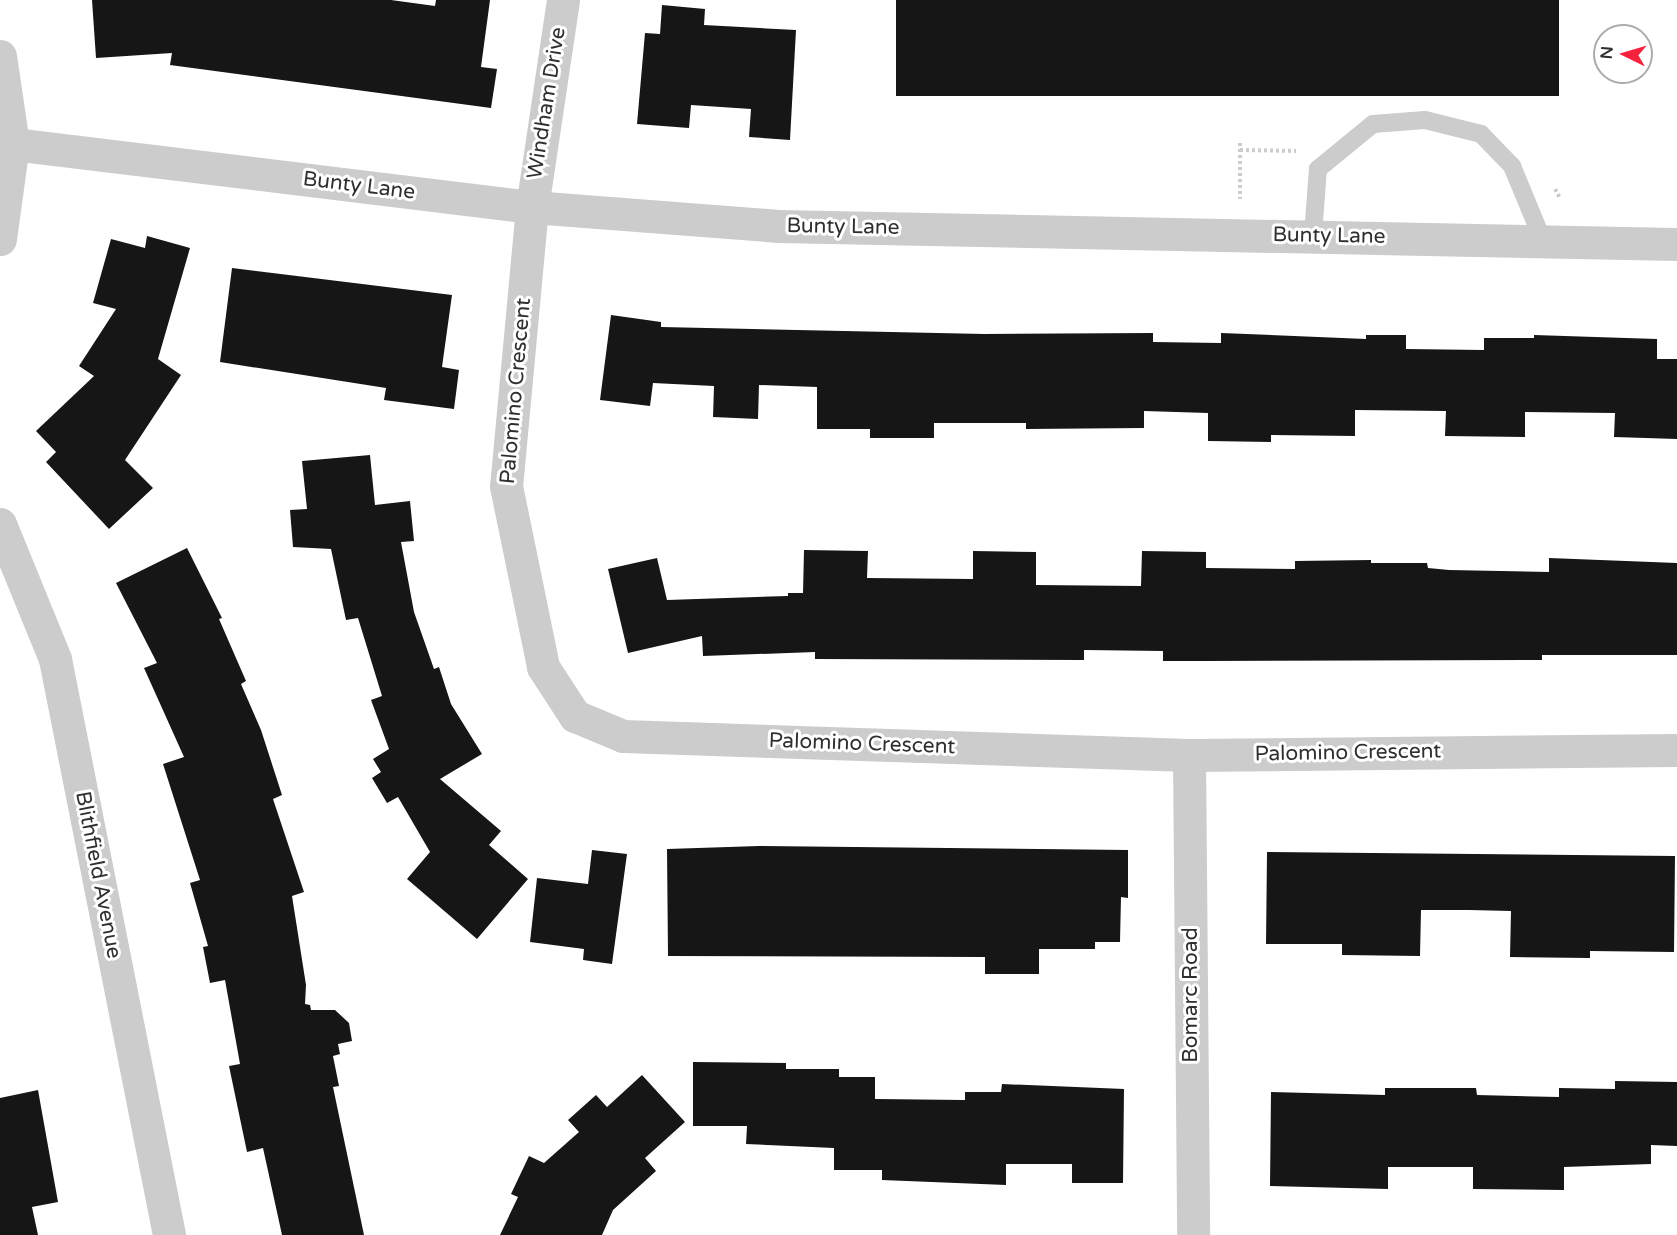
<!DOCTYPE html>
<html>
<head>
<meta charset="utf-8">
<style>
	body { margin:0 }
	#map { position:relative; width:1677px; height:1235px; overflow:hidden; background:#fff; font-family:"Varela Round",sans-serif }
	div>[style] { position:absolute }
	.building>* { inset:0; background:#161616; transform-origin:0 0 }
	.path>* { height:4px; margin-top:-2px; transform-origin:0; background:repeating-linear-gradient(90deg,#ccc 0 3px,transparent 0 6px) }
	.lane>* { height:18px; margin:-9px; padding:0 9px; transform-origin:9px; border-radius:9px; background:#ccc }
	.street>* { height:33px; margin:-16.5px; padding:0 16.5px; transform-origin:16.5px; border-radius:16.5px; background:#ccc }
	span { translate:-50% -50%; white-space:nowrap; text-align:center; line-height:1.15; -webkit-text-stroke:6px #fff; paint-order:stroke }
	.street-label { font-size:21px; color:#2f2f2f }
	.north { position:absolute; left:1593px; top:24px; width:60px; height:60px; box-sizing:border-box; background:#fff; border:2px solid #acacac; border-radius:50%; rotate:275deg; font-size:16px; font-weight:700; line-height:24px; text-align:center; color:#2f2f2f }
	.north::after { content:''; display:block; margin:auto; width:21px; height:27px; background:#f4223c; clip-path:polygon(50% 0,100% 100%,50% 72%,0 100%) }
</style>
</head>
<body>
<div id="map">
	<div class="building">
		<div style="clip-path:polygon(92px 0,391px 0,435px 6px,436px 0,490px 0,481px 67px,497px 69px,491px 108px,170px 65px,172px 53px,96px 58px)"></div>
		<div style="left:896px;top:0;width:663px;height:96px"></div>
		<div style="clip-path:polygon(662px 5px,705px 9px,704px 25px,796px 30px,790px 140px,749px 137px,751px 109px,691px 105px,689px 128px,637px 124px,645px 33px,660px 34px)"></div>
		<div style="clip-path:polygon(147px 236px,190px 248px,158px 359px,181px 375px,125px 460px,153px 488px,109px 529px,46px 462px,56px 452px,36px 431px,94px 376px,79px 366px,116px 309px,93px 303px,111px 239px,145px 248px)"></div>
		<div style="clip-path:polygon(232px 268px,452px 295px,442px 367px,459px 370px,454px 409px,384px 400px,386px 388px,220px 362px)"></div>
		<div style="clip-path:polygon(611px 315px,661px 322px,661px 327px,984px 334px,1153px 333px,1153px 342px,1221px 343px,1221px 333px,1366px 339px,1366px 335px,1406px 335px,1406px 349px,1484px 350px,1484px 338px,1534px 338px,1534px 335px,1657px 339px,1657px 359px,1677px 359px,1677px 439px,1614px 437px,1615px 413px,1525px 412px,1525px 437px,1445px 436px,1446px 411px,1355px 410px,1355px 436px,1271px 435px,1271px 442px,1208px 441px,1208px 413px,1144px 411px,1144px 428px,1026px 429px,1026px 423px,934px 423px,934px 438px,870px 438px,870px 429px,817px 429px,817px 387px,759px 385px,758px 419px,713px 417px,714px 386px,653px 383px,650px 406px,600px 400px)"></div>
		<div style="clip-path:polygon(370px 455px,375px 505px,410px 501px,414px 541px,401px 542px,414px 612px,434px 669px,439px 667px,451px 704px,482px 754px,440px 779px,501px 831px,489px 845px,528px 879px,477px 939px,407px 879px,430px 852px,398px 797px,387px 803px,372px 778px,381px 772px,373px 759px,389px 749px,371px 700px,382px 696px,358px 618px,346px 620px,331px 549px,293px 547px,290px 510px,307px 509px,302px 461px)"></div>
		<div style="clip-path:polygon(187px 548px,222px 618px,219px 619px,246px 681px,241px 684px,261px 730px,282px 795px,273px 799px,304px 892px,292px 896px,306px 985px,305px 1004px,310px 1005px,311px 1010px,335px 1010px,349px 1023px,352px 1041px,338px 1044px,340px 1054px,333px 1056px,339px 1086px,333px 1087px,364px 1235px,282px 1235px,263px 1148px,247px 1152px,229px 1066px,240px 1064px,225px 980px,210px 983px,203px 947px,208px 946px,190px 883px,200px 880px,163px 764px,184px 757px,144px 668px,157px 663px,116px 583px)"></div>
		<div style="clip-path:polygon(804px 550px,868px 551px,867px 578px,973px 579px,973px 551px,1036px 552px,1036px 585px,1141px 586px,1142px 551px,1206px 552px,1206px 568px,1295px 569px,1295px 561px,1371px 560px,1371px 563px,1427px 563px,1428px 568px,1449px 570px,1549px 572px,1549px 558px,1677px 563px,1677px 655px,1542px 655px,1542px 660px,1204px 661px,1163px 661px,1163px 651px,1084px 650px,1084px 660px,815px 659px,815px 652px,703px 656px,702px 636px,628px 653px,608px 569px,657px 558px,667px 600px,788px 596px,788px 593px,803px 593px)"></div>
		<div style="clip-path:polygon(759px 846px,1128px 850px,1128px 898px,1121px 897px,1120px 942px,1095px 942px,1095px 949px,1039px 949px,1039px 974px,985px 974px,985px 957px,668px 956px,667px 849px)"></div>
		<div style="clip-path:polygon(592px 850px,627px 854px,612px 964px,583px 960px,584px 949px,530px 942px,537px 878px,588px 884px)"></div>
		<div style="clip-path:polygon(1267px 852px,1675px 856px,1674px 952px,1590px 951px,1590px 958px,1510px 957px,1511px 911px,1469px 910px,1421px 910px,1420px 956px,1342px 955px,1342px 944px,1266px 944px)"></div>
		<div style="clip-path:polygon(693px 1062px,786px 1063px,786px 1069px,839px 1069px,839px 1077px,875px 1077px,875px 1099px,965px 1100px,965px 1092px,1001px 1092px,1002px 1084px,1124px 1089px,1123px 1183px,1072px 1183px,1072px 1164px,1006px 1164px,1006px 1185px,882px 1180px,882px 1170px,834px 1170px,834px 1148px,746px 1144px,747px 1126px,693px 1126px)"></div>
		<div style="clip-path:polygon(642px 1075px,685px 1122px,645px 1158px,656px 1171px,613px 1210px,602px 1235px,500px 1235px,518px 1197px,511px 1194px,529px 1156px,544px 1163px,579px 1132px,568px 1120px,596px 1095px,607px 1107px)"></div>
		<div style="clip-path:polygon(1615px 1081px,1677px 1082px,1677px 1146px,1651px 1145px,1651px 1164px,1564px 1167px,1564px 1190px,1473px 1189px,1473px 1167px,1388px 1167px,1388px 1189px,1270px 1186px,1271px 1092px,1385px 1095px,1385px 1088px,1476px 1088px,1477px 1095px,1559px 1097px,1559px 1088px,1615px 1089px)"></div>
		<div style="clip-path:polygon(38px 1090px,58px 1202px,32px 1207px,38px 1235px,0 1235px,0 1098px)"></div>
	</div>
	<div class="path">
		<div style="left:1240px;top:143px;width:56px;rotate:90deg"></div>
		<div style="left:1240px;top:150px;width:56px;rotate:1deg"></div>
		<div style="left:1555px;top:189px;width:10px;rotate:61deg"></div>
	</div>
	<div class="lane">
		<div style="left:1313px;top:235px;width:66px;rotate:-85.7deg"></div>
		<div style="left:1318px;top:169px;width:71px;rotate:-39.3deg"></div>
		<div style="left:1373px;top:124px;width:52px;rotate:-4.4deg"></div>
		<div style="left:1425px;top:120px;width:58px;rotate:14deg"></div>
		<div style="left:1481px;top:134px;width:45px;rotate:45.9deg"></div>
		<div style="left:1512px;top:166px;width:81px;rotate:67.5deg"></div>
	</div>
	<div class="street">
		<div style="left:563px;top:0;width:209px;rotate:98.5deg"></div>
		<div style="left:532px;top:207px;width:280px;rotate:95.3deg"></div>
		<div style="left:506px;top:486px;width:185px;rotate:78.4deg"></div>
		<div style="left:543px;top:667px;width:59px;rotate:56.9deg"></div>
		<div style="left:575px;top:716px;width:52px;rotate:22.6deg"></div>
		<div style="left:623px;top:736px;width:566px;rotate:1.92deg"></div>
		<div style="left:1189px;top:755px;width:488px;rotate:-0.6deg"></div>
		<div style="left:0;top:56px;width:89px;rotate:81.6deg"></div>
		<div style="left:13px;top:144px;width:96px;rotate:97.8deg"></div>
		<div style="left:13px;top:144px;width:523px;rotate:6.92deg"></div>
		<div style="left:532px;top:207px;width:247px;rotate:4.4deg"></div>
		<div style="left:778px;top:226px;width:899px;rotate:1.15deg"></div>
		<div style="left:0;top:524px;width:146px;rotate:67.8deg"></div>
		<div style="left:55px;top:659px;width:587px;rotate:78.8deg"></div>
		<div style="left:1189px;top:755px;width:480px;rotate:89.5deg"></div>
	</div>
	<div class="street-label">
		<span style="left:547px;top:103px;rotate:-81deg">Windham Drive</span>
		<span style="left:359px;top:186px;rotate:7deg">Bunty Lane</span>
		<span style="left:843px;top:227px;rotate:1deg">Bunty Lane</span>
		<span style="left:1329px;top:236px;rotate:1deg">Bunty Lane</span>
		<span style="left:516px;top:391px;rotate:-85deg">Palomino Crescent</span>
		<span style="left:862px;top:744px;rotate:2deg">Palomino Crescent</span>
		<span style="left:1348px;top:753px;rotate:-1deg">Palomino Crescent</span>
		<span style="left:98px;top:875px;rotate:79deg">Blithfield Avenue</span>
		<span style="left:1191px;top:995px;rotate:-90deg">Bomarc Road</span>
	</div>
	<div class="north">N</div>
</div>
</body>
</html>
